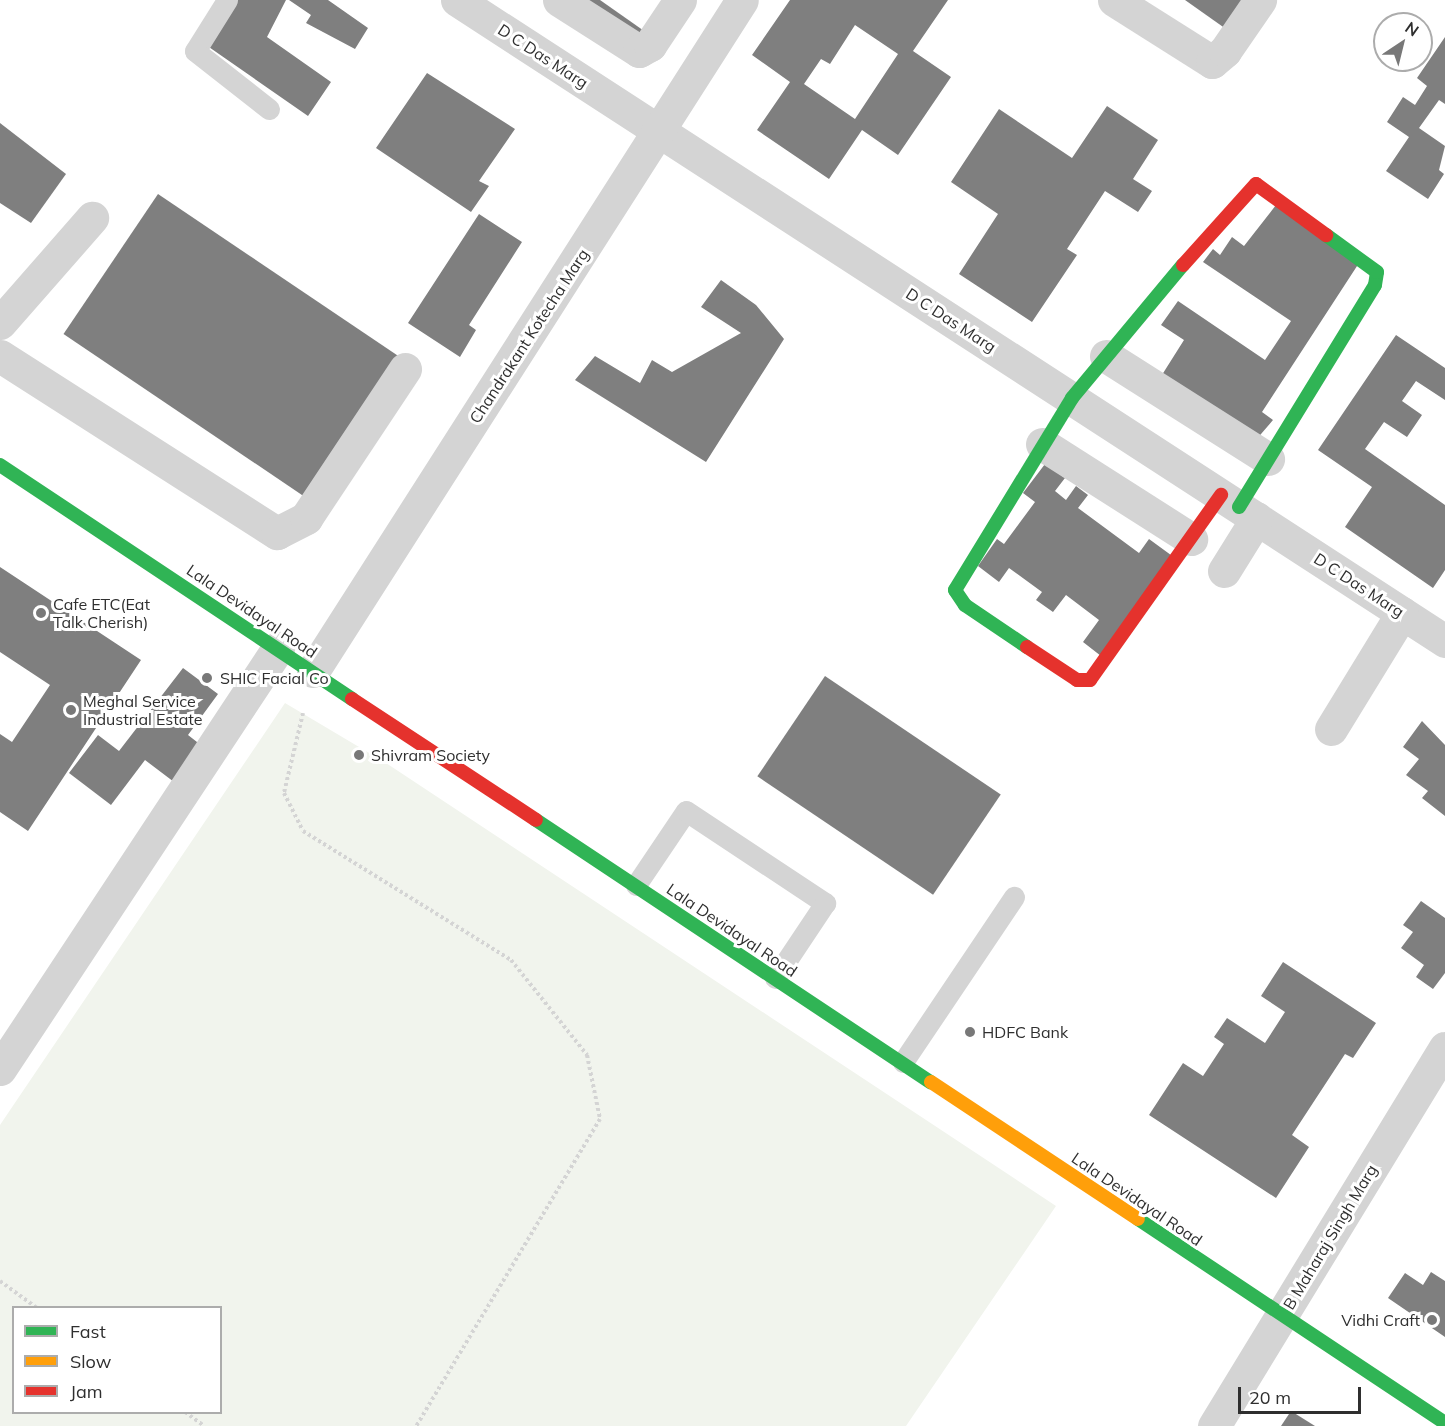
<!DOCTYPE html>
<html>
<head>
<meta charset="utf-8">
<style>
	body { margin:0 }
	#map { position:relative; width:1445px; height:1426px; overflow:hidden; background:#fff; font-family:Mulish,sans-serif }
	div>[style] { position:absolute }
	.green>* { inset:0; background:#f1f4ed }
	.building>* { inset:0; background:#7f7f7f; transform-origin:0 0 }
	.path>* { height:4px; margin-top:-2px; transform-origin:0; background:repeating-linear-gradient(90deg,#d4d4d4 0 3px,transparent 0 6px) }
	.lane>* { height:21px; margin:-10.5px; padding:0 10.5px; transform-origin:10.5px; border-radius:10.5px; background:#d4d4d4 }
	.street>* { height:33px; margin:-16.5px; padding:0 16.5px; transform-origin:16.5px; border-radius:16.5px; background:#d4d4d4 }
	.fast>* { height:14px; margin:-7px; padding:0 7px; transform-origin:7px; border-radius:7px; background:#30b455 }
	.slow>* { height:14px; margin:-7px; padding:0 7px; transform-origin:7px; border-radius:7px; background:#ff9f0a }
	.jam>* { height:14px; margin:-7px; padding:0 7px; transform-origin:7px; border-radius:7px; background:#e5322d }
	.dots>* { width:16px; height:16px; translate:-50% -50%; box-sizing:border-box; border:3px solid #fff; border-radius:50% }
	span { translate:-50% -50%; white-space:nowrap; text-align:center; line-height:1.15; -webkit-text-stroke:6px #fff; paint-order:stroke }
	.street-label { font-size:16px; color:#2f2f2f }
	.poi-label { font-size:16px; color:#2f2f2f }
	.left { translate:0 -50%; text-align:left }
	.right { translate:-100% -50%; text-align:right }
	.legend { position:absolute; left:12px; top:1306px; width:210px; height:108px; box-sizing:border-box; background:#fff; border:2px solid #acacac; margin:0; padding:8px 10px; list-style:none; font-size:18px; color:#2f2f2f }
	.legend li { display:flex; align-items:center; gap:12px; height:30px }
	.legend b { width:30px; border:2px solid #acacac }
	.north { position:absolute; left:1373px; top:12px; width:60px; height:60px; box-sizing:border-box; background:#fff; border:2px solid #acacac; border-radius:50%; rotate:35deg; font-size:16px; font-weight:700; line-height:24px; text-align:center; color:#2f2f2f }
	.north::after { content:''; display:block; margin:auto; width:21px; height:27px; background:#787878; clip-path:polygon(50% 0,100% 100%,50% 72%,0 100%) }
	.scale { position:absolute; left:1238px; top:1387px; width:123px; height:27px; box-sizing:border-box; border:3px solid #2f2f2f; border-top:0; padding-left:8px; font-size:18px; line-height:21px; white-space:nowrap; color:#2f2f2f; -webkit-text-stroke:4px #fff; paint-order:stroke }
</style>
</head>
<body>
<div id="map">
	<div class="green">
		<div style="clip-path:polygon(evenodd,285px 703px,386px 763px,1056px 1206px,906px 1426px,0 1426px,0 1125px,285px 703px,14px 1308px,220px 1308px,220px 1412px,14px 1412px,14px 1308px)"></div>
	</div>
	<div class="building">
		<div style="clip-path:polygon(237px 0,286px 0,267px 37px,331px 82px,308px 116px,206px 45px)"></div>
		<div style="clip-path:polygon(289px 0,328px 0,368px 28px,355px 49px,306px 23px,311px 15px)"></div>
		<div style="clip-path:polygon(571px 0,600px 0,647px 33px,638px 46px)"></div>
		<div style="clip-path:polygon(evenodd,790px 0,948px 0,913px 51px,951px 77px,898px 155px,862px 130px,829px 179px,757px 130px,790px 82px,752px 55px,790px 0,855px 25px,898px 54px,855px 119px,804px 84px,821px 59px,830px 64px,855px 25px)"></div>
		<div style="clip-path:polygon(1185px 0,1246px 0,1226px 29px)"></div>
		<div style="clip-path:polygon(1445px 37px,1445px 104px,1439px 100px,1419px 128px,1445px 146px,1439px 170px,1444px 174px,1428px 199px,1386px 171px,1409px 137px,1387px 122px,1403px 97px,1415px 105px,1427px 86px,1417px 78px)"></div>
		<div style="clip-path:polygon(427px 73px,515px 129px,479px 181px,489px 186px,471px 212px,376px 148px)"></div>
		<div style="clip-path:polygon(1107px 106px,1158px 140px,1133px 179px,1152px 191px,1138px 212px,1105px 191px,1067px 249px,1077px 255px,1032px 322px,959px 274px,998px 214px,951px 182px,999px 109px,1072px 158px)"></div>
		<div style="clip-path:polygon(0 123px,66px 174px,31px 223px,0 203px)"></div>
		<div style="left:158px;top:194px;width:293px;height:169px;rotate:34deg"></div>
		<div style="clip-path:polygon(1276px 205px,1359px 263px,1262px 412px,1273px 420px,1255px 441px,1160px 378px,1184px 340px,1161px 325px,1178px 301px,1265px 360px,1291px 321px,1203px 262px,1213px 249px,1220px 255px,1232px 237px,1244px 246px)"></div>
		<div style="clip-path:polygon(479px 214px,522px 242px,469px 325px,476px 330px,460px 357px,408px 323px)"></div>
		<div style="clip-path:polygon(721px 280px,756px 305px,784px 339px,706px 462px,575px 380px,595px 356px,640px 383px,652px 360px,672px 372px,741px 333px,701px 307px)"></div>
		<div style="clip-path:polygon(1396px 335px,1445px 368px,1445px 400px,1416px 381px,1402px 401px,1422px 415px,1407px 437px,1384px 422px,1365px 449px,1445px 505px,1445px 570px,1433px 588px,1345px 527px,1372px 487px,1318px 450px)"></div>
		<div style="clip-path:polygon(1045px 464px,1065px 478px,1055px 491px,1066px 500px,1076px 486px,1088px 495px,1078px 508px,1139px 553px,1149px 539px,1175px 558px,1101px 656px,1083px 642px,1099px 620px,1066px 595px,1053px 612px,1036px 600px,1042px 592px,1009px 568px,999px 582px,978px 566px,997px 539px,1004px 544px,1035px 502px,1023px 493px)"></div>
		<div style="clip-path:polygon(0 567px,141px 660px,28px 831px,0 812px,0 734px,12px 742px,50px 685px,0 652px)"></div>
		<div style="clip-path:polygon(183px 668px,218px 694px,188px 735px,206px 749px,178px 785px,145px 760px,111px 805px,69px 773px,98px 735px,119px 751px)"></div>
		<div style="left:825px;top:676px;width:212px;height:121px;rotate:34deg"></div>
		<div style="clip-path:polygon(1422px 721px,1445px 745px,1445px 816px,1422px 798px,1428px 791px,1406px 775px,1419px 759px,1403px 747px)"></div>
		<div style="clip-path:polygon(1421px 901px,1445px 918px,1445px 973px,1433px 989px,1416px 977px,1424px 965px,1401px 948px,1413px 932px,1403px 925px)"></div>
		<div style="clip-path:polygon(1283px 962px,1376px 1023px,1353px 1058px,1345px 1054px,1292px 1135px,1309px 1147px,1276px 1198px,1149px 1115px,1183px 1063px,1203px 1076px,1224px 1044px,1214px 1037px,1227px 1018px,1265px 1043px,1285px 1012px,1261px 996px)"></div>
		<div style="clip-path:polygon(1431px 1272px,1445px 1281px,1445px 1337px,1388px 1298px,1405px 1273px,1423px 1285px)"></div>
		<div style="clip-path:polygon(1291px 1411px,1315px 1426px,1281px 1426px)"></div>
	</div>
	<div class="path">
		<div style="left:303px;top:713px;width:82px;rotate:103.4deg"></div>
		<div style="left:284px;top:793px;width:42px;rotate:63.4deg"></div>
		<div style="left:303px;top:831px;width:245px;rotate:31.8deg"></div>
		<div style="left:511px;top:960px;width:122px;rotate:51.3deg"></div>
		<div style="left:587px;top:1055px;width:65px;rotate:78.5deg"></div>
		<div style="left:600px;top:1119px;width:358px;rotate:120.9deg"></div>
		<div style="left:0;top:1281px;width:46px;rotate:36.1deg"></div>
		<div style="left:185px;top:1412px;width:24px;rotate:36deg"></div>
	</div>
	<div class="lane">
		<div style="left:227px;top:0;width:60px;rotate:122.1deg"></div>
		<div style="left:195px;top:51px;width:94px;rotate:38.1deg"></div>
		<div style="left:636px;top:885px;width:89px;rotate:-56deg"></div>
		<div style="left:686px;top:811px;width:167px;rotate:33.5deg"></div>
		<div style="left:825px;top:903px;width:90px;rotate:123.7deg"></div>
		<div style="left:903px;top:1062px;width:199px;rotate:-56.1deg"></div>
	</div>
	<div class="street">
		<div style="left:457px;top:0;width:1178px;rotate:32.97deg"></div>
		<div style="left:559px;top:0;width:95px;rotate:32.5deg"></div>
		<div style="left:639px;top:51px;width:13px;rotate:-29deg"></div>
		<div style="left:650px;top:45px;width:54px;rotate:-56.3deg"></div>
		<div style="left:1114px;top:0;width:116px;rotate:32.3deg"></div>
		<div style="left:1212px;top:62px;width:17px;rotate:-40deg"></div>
		<div style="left:1225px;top:51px;width:62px;rotate:-55.5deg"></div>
		<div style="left:0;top:323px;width:140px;rotate:-48.8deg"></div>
		<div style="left:0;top:356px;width:329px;rotate:32.6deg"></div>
		<div style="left:277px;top:533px;width:33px;rotate:-27deg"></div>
		<div style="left:306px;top:518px;width:179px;rotate:-56.4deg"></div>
		<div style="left:1106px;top:356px;width:192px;rotate:32.4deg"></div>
		<div style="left:1042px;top:444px;width:177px;rotate:32.5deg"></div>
		<div style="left:1224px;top:571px;width:62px;rotate:-58.1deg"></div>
		<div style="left:313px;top:671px;width:796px;rotate:-57.41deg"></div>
		<div style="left:1331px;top:729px;width:136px;rotate:-58.5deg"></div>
		<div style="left:0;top:1069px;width:505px;rotate:-56.56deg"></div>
		<div style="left:1214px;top:1426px;width:443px;rotate:-58.6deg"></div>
	</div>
	<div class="fast">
		<div style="left:0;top:465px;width:423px;rotate:33.6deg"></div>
		<div style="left:1239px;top:507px;width:260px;rotate:-58.5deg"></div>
		<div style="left:1375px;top:285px;width:13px;rotate:-81deg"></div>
		<div style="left:1377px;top:272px;width:63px;rotate:-144deg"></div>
		<div style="left:1027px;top:647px;width:75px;rotate:-145.9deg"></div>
		<div style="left:965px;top:605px;width:18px;rotate:-124deg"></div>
		<div style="left:955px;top:590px;width:225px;rotate:-58.6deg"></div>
		<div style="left:1072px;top:398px;width:173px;rotate:-50.2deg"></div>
		<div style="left:536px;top:820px;width:474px;rotate:33.6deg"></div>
		<div style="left:1138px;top:1219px;width:369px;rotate:33.6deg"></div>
	</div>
	<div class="slow">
		<div style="left:931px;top:1082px;width:248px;rotate:33.5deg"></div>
	</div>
	<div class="jam">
		<div style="left:1183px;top:265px;width:109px;rotate:-48deg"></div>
		<div style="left:1256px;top:184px;width:87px;rotate:36.1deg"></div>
		<div style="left:1027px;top:647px;width:60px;rotate:33.4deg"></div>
		<div style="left:1077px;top:680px;width:13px"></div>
		<div style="left:1090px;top:680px;width:227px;rotate:-54.7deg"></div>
		<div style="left:352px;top:699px;width:220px;rotate:33.3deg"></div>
	</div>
	<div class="dots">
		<div style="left:41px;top:613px;background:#787878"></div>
		<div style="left:207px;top:678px;background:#787878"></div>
		<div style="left:71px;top:710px;background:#787878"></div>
		<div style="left:359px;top:755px;background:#787878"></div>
		<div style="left:970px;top:1032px;background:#787878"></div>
		<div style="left:1432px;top:1320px;background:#787878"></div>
	</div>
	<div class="street-label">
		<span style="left:543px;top:56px;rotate:33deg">D C Das Marg</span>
		<span style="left:951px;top:320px;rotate:33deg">D C Das Marg</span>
		<span style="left:529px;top:336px;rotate:-57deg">Chandrakant Kotecha Marg</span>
		<span style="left:1359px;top:585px;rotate:33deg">D C Das Marg</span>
		<span style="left:252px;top:611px;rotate:34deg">Lala Devidayal Road</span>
		<span style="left:732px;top:930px;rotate:34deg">Lala Devidayal Road</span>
		<span style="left:1137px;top:1199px;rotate:34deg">Lala Devidayal Road</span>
		<span style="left:1330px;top:1237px;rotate:-59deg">B Maharaj Singh Marg</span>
	</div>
	<div class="poi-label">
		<span class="left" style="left:53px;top:613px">Cafe ETC(Eat<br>Talk Cherish)</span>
		<span class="left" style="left:220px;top:678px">SHIC Facial Co</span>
		<span class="left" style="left:83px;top:710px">Meghal Service<br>Industrial Estate</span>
		<span class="left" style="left:371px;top:755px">Shivram Society</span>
		<span class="left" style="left:982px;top:1032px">HDFC Bank</span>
		<span class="right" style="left:1420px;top:1320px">Vidhi Craft</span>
	</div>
	<ul class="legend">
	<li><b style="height:8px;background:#30b455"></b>Fast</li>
	<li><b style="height:8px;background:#ff9f0a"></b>Slow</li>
	<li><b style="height:8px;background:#e5322d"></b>Jam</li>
	</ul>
	<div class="north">N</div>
	<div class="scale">20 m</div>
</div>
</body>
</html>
